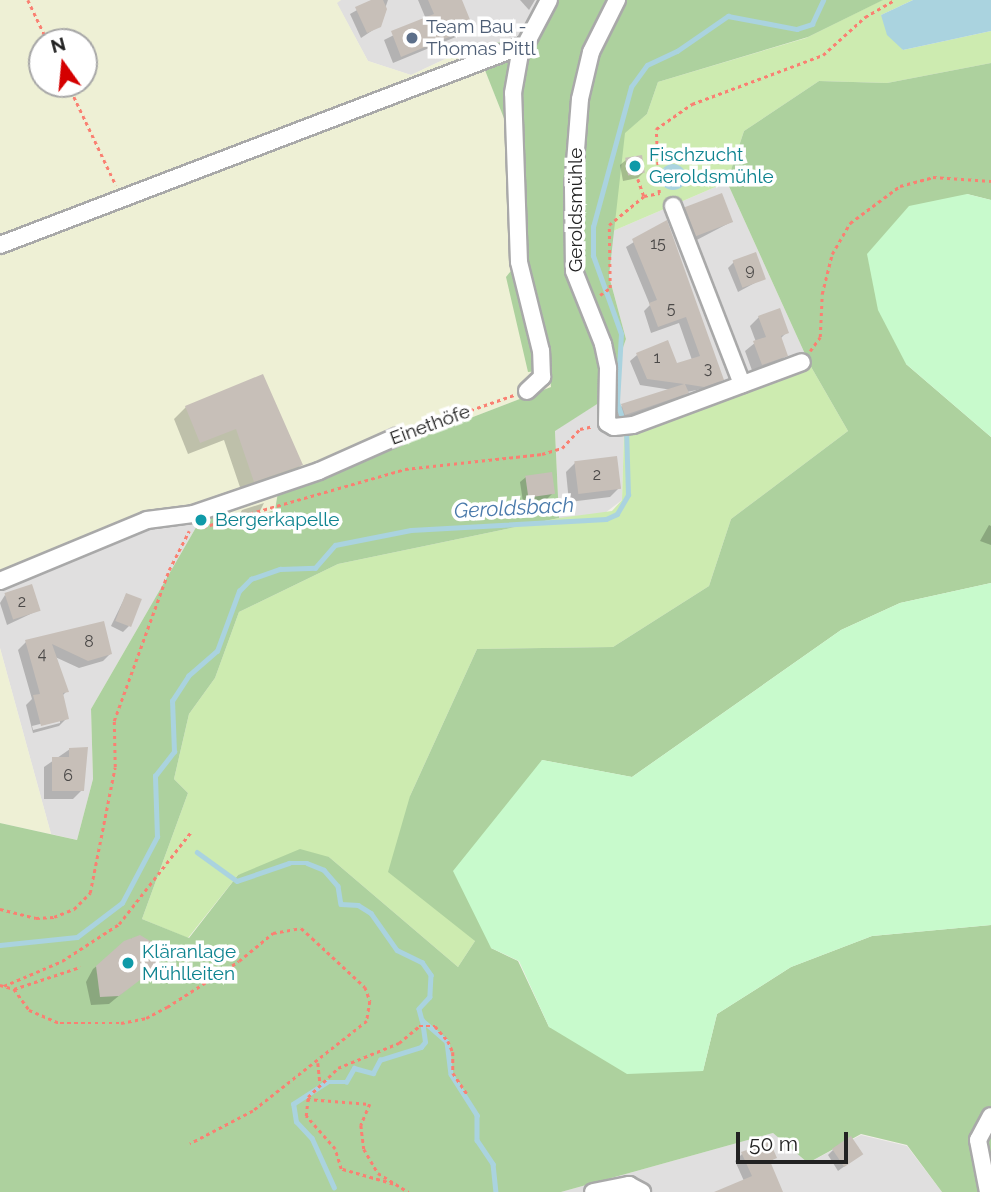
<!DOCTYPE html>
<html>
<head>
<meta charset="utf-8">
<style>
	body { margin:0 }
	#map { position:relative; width:991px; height:1192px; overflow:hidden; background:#f2efe9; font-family:Raleway,sans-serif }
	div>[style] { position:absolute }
	.residential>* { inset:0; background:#e0dfdf }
	.farmland>* { inset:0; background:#eef0d5 }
	.grass>* { inset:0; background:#cdebb0 }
	.forest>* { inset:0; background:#add19e }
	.park>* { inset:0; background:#c8facc }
	.water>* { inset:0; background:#aad3df }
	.round { border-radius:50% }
	.shadow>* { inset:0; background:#0003 }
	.stream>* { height:4.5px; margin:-2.25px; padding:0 2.25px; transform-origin:2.25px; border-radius:2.25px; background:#aad3df }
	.building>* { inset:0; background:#c7bfb8; transform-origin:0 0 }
	.path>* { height:2.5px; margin-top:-1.25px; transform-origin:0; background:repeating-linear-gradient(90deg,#fa8072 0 3.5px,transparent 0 7px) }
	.roads { filter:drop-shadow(2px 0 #a9a9a9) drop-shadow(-2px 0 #a9a9a9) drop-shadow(0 2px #a9a9a9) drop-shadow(0 -2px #a9a9a9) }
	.minor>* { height:16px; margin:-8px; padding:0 8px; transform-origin:8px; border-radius:8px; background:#fff }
	.dots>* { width:19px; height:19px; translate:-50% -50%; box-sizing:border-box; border:4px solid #fff; border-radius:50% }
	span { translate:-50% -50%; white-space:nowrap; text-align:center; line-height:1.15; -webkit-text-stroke:7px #fff; paint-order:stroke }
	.number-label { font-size:16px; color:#4b4948 }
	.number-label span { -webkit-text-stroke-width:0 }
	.service-label { font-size:19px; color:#4e5e75 }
	.left { translate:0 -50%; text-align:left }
	.culture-label { font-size:19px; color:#0d838f }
	.street-label { font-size:19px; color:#222 }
	.water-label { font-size:21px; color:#4a7aab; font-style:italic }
	.north { position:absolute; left:28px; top:28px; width:70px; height:70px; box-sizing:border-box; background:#fff; border:2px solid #a7a7a7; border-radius:50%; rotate:345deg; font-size:19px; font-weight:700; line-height:28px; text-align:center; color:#222 }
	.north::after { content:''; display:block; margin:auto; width:24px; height:32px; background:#d40000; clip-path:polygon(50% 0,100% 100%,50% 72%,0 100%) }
	.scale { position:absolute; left:736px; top:1132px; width:112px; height:32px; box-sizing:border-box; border:4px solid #222; border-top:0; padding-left:9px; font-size:21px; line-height:24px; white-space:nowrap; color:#222; -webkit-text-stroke:5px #fff; paint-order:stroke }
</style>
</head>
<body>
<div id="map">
	<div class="residential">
		<div style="clip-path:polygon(341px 0,556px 0,522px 40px,475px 45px,411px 75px,368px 61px,336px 2px)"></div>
		<div style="clip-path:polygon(727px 182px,810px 365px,624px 433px,622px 500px,601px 516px,559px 518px,555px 430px,605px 399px,626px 339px,609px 276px,613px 231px)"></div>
		<div style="clip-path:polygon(169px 508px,202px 517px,91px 709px,93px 779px,77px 840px,51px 834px,0 648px,0 578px)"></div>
		<div style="clip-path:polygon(773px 1133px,808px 1163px,861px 1135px,907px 1146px,942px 1192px,561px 1192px)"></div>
	</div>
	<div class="farmland">
		<div style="clip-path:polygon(evenodd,0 0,341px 0,337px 3px,368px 61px,411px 75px,475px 45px,511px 135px,551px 387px,278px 492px,275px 509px,235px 524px,217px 513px,202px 517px,169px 508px,0 578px,0 0,42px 42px,84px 42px,84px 84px,42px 84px,42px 42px)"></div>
		<div style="clip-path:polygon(0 648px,51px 834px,0 823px)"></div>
	</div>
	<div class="grass">
		<div style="clip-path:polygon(882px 0,913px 0,881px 15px,903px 50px,991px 31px,991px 63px,887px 83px,819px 81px,744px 131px,727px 182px,613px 231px,624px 133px,647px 114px,658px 82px,806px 38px)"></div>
		<div style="clip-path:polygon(810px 365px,848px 431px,731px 519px,709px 586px,613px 647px,477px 649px,410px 796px,475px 941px,458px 967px,329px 857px,238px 875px,188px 938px,142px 919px,188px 793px,174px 779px,189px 714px,215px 678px,239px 612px,338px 564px,559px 518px,612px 511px,622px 500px,624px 433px)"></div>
	</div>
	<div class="forest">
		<div style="clip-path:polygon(556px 0,883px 0,808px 37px,658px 82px,647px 114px,625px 133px,609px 276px,626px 339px,605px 399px,555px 431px,559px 518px,338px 564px,239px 612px,215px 678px,189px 714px,174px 779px,188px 793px,142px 919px,189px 938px,238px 875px,300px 849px,329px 857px,458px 967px,475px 941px,388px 872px,410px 796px,477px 649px,613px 647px,709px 586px,731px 519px,848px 431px,810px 365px,727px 182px,744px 131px,819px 81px,887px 83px,991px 63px,991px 200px,967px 194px,906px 364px,991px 437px,991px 583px,900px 603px,841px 630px,632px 777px,542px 760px,491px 948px,518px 961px,549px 1027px,703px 1071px,717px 1014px,791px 967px,872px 936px,991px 925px,991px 1192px,942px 1192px,907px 1145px,861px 1134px,808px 1163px,773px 1133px,561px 1192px,0 1192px,0 823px,77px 840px,93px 779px,91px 709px,202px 517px,217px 513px,235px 523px,275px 510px,278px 492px,551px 387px,549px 370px,528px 372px,506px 277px,515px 266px,511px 136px,475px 45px,522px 40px)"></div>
	</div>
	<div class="park">
		<div style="clip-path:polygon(967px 194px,991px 200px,991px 437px,906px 364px,878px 310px,867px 254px,909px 206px)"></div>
		<div style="clip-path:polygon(991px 583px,991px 925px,872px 936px,791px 967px,717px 1014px,703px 1071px,627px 1074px,549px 1027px,519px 961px,491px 948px,453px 871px,542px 760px,632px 777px,841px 630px,900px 603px)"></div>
	</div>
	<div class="water">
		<div style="clip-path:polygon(913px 0,991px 0,991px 31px,903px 50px,887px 35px,881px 15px)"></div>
		<div class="round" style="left:660px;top:164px;width:26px;height:26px"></div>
	</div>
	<div class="shadow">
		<div style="clip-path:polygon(375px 0,388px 0,379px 26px,361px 38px,350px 14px)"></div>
		<div style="clip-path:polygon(418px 0,460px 0,471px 27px,463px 34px,393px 63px,384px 40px,426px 19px)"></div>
		<div style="clip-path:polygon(520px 0,535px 0,529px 10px)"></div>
		<div style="clip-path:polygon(626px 160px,643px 173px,638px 178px,623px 181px,620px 165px)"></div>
		<div style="clip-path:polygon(686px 208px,731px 222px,691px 243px,680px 214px)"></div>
		<div style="clip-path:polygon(666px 222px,722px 379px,716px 386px,687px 392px,680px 399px,618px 421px,615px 412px,622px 406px,672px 390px,640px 385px,630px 361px,637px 355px,676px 365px,692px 360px,679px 323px,651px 333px,644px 311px,650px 305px,626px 247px)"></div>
		<div style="clip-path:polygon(734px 262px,764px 278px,738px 292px,728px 268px)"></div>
		<div style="clip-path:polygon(759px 317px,787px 332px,780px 339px,786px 355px,777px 364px,753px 373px,745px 351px,756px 342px,750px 326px)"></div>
		<div style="clip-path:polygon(262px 377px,301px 465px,290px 477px,242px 493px,224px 440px,188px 454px,174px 419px,186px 407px)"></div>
		<div style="clip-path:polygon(575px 463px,619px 488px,610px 497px,569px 502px,566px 472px)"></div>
		<div style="clip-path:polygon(526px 477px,553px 493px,547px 499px,523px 502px,520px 482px)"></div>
		<div style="clip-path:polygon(264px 503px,260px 511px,237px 519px,242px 510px)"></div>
		<div style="clip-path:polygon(989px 525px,991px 526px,991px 545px,980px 541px)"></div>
		<div style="clip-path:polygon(5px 595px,39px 610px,7px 625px,0 603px)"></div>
		<div style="clip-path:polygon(126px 595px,129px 626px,123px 632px,111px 626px)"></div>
		<div style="clip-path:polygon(evenodd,103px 623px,110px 654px,103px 661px,79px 668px,53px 656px,67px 691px,62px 696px,67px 718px,59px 726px,33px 733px,26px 705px,32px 699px,18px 650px,26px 642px,103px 623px,60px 719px,60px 723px,33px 730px,32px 726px,60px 719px)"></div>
		<div style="clip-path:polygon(70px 749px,82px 790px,73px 799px,44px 799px,44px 767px)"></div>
		<div style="clip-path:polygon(132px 938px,147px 940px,156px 952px,155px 966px,109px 1004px,91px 1005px,86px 982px,93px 969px)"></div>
		<div style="clip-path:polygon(833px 1150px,861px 1154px,838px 1171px,828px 1155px)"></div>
		<div style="clip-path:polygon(742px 1154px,775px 1157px,769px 1163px,781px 1192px,720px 1192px,744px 1181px,735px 1161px)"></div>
	</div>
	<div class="stream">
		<div style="left:623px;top:421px;width:19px;rotate:-108deg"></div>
		<div style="left:617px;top:403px;width:69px;rotate:-86.7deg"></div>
		<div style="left:621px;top:334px;width:83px;rotate:-109.7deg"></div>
		<div style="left:593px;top:256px;width:29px;rotate:-90deg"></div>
		<div style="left:593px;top:227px;width:145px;rotate:-74.8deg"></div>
		<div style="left:631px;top:87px;width:27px;rotate:-54deg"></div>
		<div style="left:647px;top:65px;width:33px;rotate:-25deg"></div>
		<div style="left:677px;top:51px;width:62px;rotate:-34.5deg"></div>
		<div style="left:728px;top:16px;width:70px;rotate:10.7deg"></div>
		<div style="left:797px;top:29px;width:16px;rotate:-18deg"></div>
		<div style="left:812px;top:24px;width:26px;rotate:-65deg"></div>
		<div style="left:197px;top:852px;width:49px;rotate:35.9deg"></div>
		<div style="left:237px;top:881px;width:55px;rotate:-19.1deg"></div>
		<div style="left:289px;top:863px;width:18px"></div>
		<div style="left:307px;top:863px;width:18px;rotate:22deg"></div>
		<div style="left:324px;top:870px;width:21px;rotate:49deg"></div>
		<div style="left:338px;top:886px;width:18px;rotate:81deg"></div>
		<div style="left:341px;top:904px;width:17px;rotate:3deg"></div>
		<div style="left:358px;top:905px;width:15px;rotate:32deg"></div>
		<div style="left:371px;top:913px;width:45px;rotate:54.9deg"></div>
		<div style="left:397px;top:950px;width:28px;rotate:26deg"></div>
		<div style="left:422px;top:962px;width:16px;rotate:55deg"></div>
		<div style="left:431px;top:975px;width:22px;rotate:93deg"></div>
		<div style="left:430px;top:997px;width:16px;rotate:133deg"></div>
		<div style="left:419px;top:1009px;width:11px;rotate:75deg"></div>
		<div style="left:422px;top:1020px;width:33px;rotate:41deg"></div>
		<div style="left:447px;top:1042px;width:32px;rotate:83deg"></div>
		<div style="left:451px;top:1074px;width:49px;rotate:57.6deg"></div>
		<div style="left:477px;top:1115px;width:25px;rotate:90deg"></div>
		<div style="left:477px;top:1140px;width:29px;rotate:56deg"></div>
		<div style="left:493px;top:1164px;width:28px;rotate:84deg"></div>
		<div style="left:0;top:945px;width:77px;rotate:-5.9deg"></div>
		<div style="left:77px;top:937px;width:56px;rotate:-37.1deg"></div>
		<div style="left:122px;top:903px;width:75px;rotate:-62.1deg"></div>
		<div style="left:157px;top:837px;width:61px;rotate:-91.9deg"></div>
		<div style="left:155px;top:776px;width:31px;rotate:-52deg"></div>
		<div style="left:174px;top:752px;width:51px;rotate:-92.2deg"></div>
		<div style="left:172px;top:701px;width:30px;rotate:-57deg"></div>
		<div style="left:188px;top:676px;width:38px;rotate:-41deg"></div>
		<div style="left:217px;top:651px;width:64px;rotate:-69.9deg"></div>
		<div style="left:239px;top:591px;width:17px;rotate:-45deg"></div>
		<div style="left:251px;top:579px;width:31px;rotate:-19deg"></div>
		<div style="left:280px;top:569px;width:35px;rotate:-2deg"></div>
		<div style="left:315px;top:568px;width:30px;rotate:-49deg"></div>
		<div style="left:335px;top:545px;width:77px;rotate:-11.2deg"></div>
		<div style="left:411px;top:530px;width:195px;rotate:-3.2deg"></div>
		<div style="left:606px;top:519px;width:12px;rotate:-24deg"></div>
		<div style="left:617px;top:514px;width:22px;rotate:-60deg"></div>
		<div style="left:628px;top:495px;width:66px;rotate:-91.7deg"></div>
		<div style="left:334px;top:1188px;width:54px;rotate:-114.2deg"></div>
		<div style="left:312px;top:1139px;width:23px;rotate:-133deg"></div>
		<div style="left:296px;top:1122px;width:18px;rotate:-99deg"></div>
		<div style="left:293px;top:1104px;width:40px;rotate:-32.9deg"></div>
		<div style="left:327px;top:1082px;width:19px"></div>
		<div style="left:346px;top:1082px;width:16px;rotate:-60deg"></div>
		<div style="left:354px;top:1068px;width:20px;rotate:15deg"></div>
		<div style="left:373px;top:1073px;width:15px;rotate:-62deg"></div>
		<div style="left:380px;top:1060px;width:43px;rotate:-17.6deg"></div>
		<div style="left:421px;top:1047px;width:6px;rotate:-51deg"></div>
		<div style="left:425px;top:1042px;width:22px;rotate:-98deg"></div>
	</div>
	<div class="building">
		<div style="clip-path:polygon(371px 0,383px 0,387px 9px,381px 27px,367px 33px,355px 7px)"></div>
		<div style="clip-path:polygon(428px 0,462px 0,473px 27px,401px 57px,391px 31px,434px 14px)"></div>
		<div style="left:642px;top:155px;width:18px;height:17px;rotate:81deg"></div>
		<div style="left:722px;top:193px;width:31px;height:40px;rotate:69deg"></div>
		<div style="clip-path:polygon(667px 220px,724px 380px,704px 387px,685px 384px,689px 393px,625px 415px,621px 404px,684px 384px,647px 379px,636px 353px,668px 340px,677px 363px,700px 356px,686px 317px,658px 327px,649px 303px,657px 300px,632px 239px)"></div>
		<div style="left:756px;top:252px;width:29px;height:25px;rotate:70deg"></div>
		<div style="clip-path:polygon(780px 308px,789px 333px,781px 336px,788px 356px,762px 365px,753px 341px,766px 337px,758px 316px)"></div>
		<div style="clip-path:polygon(263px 374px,303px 465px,254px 482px,236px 429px,200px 443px,185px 406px)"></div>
		<div style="left:617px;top:456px;width:33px;height:43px;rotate:83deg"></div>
		<div style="left:552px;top:472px;width:22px;height:27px;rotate:82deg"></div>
		<div style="left:32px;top:584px;width:28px;height:29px;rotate:72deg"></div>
		<div style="left:126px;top:593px;width:17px;height:30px;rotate:21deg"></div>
		<div style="clip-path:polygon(104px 621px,112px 654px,88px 661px,52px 644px,69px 692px,63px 693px,69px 719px,41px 726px,33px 695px,40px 694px,25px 640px)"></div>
		<div style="clip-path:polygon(88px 747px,84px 791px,52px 791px,52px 757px,69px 757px,69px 748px)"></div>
		<div style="clip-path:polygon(140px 935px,155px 944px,157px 967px,119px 996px,100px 997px,96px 966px,124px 941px)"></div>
		<div style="left:851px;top:1136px;width:22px;height:23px;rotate:56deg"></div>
		<div style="clip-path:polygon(770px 1142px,777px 1158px,770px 1161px,783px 1192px,714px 1192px,752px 1176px,741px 1152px)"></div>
	</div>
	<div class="path">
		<div style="left:28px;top:0;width:47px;rotate:64.5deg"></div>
		<div style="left:68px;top:84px;width:112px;rotate:64.6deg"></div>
		<div style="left:638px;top:179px;width:18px;rotate:71deg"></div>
		<div style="left:644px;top:196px;width:16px;rotate:-11deg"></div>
		<div style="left:659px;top:193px;width:64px;rotate:-92.7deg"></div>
		<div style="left:656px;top:129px;width:44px;rotate:-34.8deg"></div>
		<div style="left:692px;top:104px;width:140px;rotate:-20.5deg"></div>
		<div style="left:823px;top:55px;width:57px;rotate:-42.1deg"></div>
		<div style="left:865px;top:17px;width:34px;rotate:-30deg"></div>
		<div style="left:600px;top:295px;width:12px;rotate:-35deg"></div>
		<div style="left:610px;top:288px;width:63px;rotate:-90.9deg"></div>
		<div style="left:609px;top:225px;width:45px;rotate:-39.6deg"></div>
		<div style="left:810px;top:351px;width:17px;rotate:-54deg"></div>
		<div style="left:820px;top:337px;width:43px;rotate:-87.3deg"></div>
		<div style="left:822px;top:294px;width:41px;rotate:-76deg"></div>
		<div style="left:832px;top:254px;width:36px;rotate:-60deg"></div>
		<div style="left:850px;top:223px;width:62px;rotate:-36.5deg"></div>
		<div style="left:900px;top:186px;width:34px;rotate:-15deg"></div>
		<div style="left:933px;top:177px;width:58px;rotate:3.9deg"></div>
		<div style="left:411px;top:431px;width:109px;rotate:-19.3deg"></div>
		<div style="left:203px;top:527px;width:210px;rotate:-16deg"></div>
		<div style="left:405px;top:469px;width:138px;rotate:-6.2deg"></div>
		<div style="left:542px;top:454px;width:21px;rotate:-17deg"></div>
		<div style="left:562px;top:448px;width:26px;rotate:-47deg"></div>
		<div style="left:580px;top:429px;width:14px;rotate:-12deg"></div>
		<div style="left:0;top:909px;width:37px;rotate:14deg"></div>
		<div style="left:36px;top:918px;width:18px;rotate:-3deg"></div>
		<div style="left:54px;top:917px;width:22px;rotate:-22deg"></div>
		<div style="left:74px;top:909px;width:23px;rotate:-45deg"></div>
		<div style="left:90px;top:893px;width:128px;rotate:-78.8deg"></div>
		<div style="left:115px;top:767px;width:46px;rotate:-91.2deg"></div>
		<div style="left:114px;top:721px;width:161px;rotate:-70deg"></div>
		<div style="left:169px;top:570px;width:44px;rotate:-62.9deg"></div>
		<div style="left:0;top:985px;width:15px;rotate:16deg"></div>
		<div style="left:14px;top:989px;width:70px;rotate:-18.4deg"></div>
		<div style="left:4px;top:986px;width:63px;rotate:-23.3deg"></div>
		<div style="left:62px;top:961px;width:68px;rotate:-33deg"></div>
		<div style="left:119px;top:924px;width:117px;rotate:-52deg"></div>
		<div style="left:14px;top:989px;width:26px;rotate:54deg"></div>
		<div style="left:29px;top:1010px;width:34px;rotate:23deg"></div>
		<div style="left:60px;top:1023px;width:61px"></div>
		<div style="left:121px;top:1023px;width:25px;rotate:-11deg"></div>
		<div style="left:146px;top:1018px;width:24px;rotate:-28deg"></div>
		<div style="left:167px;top:1007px;width:85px;rotate:-32.6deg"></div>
		<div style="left:239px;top:961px;width:44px;rotate:-39.5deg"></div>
		<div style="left:273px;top:933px;width:28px;rotate:-10deg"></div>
		<div style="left:301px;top:928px;width:15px;rotate:42deg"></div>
		<div style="left:312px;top:938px;width:72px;rotate:42.8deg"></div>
		<div style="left:365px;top:987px;width:15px;rotate:70deg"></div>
		<div style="left:370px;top:1001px;width:20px;rotate:99deg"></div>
		<div style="left:367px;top:1021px;width:145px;rotate:141.7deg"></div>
		<div style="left:253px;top:1111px;width:71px;rotate:152.4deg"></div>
		<div style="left:318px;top:1063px;width:20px;rotate:84deg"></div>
		<div style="left:307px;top:1099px;width:63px;rotate:4.5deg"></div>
		<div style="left:370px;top:1104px;width:23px;rotate:113deg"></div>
		<div style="left:361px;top:1125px;width:24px;rotate:83deg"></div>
		<div style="left:364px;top:1149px;width:28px;rotate:60deg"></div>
		<div style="left:378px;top:1173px;width:36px;rotate:32deg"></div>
		<div style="left:393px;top:1184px;width:54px;rotate:-163.9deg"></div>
		<div style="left:341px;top:1169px;width:21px;rotate:-107deg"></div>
		<div style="left:335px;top:1149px;width:44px;rotate:-131.3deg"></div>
		<div style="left:306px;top:1116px;width:19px;rotate:-84deg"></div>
		<div style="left:308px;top:1097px;width:42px;rotate:-44deg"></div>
		<div style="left:338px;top:1068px;width:66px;rotate:-22.3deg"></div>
		<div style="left:399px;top:1043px;width:26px;rotate:-40deg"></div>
		<div style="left:419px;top:1026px;width:16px"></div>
		<div style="left:435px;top:1026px;width:20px;rotate:49deg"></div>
		<div style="left:448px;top:1041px;width:12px;rotate:66deg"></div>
		<div style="left:453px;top:1052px;width:21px;rotate:90deg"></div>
		<div style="left:453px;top:1073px;width:25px;rotate:56deg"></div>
	</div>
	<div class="roads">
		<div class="minor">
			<div style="left:617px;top:0;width:58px;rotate:116.6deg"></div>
			<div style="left:591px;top:52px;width:48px;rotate:103.2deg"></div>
			<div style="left:580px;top:99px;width:89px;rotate:94.5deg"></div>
			<div style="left:573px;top:188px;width:83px;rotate:89.3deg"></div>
			<div style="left:574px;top:271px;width:79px;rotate:68.3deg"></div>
			<div style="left:603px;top:344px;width:25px;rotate:78deg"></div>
			<div style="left:608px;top:368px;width:55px;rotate:91deg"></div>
			<div style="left:607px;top:423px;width:8px;rotate:30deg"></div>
			<div style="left:614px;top:427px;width:19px;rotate:-6deg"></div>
			<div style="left:633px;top:425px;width:180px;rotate:-20.4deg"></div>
			<div style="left:673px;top:206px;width:191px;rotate:68.8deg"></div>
			<div style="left:0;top:245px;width:561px;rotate:-20.89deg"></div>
			<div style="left:527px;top:391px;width:21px;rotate:-43deg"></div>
			<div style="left:542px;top:377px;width:26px;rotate:-92deg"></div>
			<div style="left:541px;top:351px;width:92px;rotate:-103.9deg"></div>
			<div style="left:519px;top:262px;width:169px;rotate:-92deg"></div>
			<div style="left:513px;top:93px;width:39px;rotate:-80deg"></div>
			<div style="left:520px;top:55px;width:62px;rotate:-62.2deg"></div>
			<div style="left:0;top:581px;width:159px;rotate:-22.5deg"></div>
			<div style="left:147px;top:520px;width:46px;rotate:-7.4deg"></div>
			<div style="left:193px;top:514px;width:133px;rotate:-18.8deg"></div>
			<div style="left:319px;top:471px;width:86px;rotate:-23.9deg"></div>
			<div style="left:593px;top:1192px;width:37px;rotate:-11deg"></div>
			<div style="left:629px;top:1185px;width:15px;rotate:28deg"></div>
			<div style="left:988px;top:1192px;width:53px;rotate:-100.9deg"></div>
			<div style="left:978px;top:1140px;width:27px;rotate:-62deg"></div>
		</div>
	</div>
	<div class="dots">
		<div style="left:412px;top:38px;background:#5c6f8a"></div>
		<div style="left:635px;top:166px;background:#0f9aa8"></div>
		<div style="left:201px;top:520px;background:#0f9aa8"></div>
		<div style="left:128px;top:963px;background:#0f9aa8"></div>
	</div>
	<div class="number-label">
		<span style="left:658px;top:244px">15</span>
		<span style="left:750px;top:270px">9</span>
		<span style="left:671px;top:309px">5</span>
		<span style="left:657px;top:358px">1</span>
		<span style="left:708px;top:369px">3</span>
		<span style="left:597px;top:475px">2</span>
		<span style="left:22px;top:602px">2</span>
		<span style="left:89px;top:642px">8</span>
		<span style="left:42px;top:654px">4</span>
		<span style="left:68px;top:776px">6</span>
	</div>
	<div class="service-label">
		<span class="left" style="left:426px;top:38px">Team Bau -<br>Thomas Pittl</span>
	</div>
	<div class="culture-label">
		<span class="left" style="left:649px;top:166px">Fischzucht<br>Geroldsmühle</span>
		<span class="left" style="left:215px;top:520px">Bergerkapelle</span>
		<span class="left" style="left:142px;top:963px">Kläranlage<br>Mühlleiten</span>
	</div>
	<div class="street-label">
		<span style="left:576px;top:210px;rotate:-90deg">Geroldsmühle</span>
		<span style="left:430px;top:425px;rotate:-20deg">Einethöfe</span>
	</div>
	<div class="water-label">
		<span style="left:514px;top:508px;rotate:-3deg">Geroldsbach</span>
	</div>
	<div class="north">N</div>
	<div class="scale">50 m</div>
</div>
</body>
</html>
